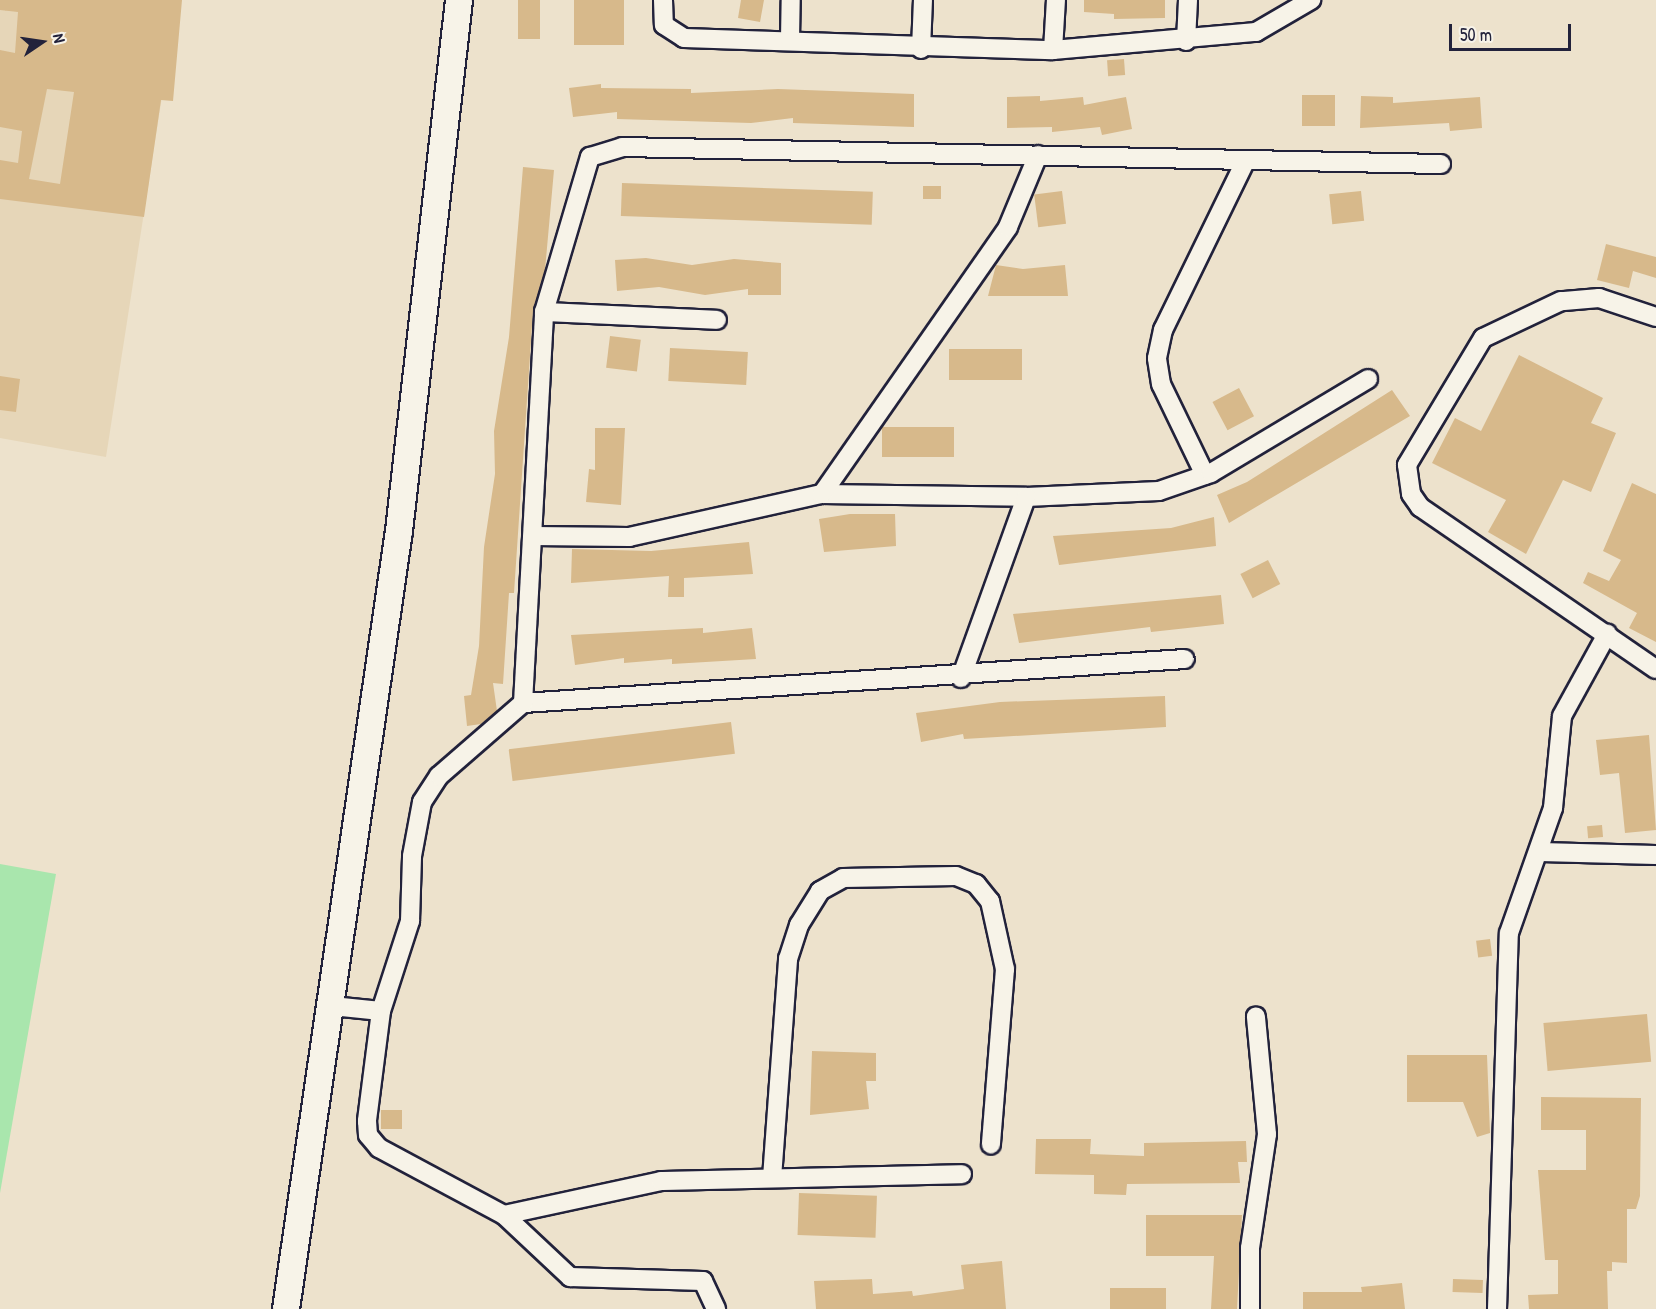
<!DOCTYPE html>
<html>
<head>
<meta charset="utf-8">
<style>
	body { margin:0 }
	#map { position:relative; width:1656px; height:1309px; overflow:hidden; background:#ede2cc; font-family:"Patrick Hand",sans-serif }
	div>[style] { position:absolute }
	.built>* { inset:0; background:#e6d6b8 }
	.green>* { inset:0; background:#a9e6ad }
	.building>* { inset:0; background:#d7b98b; transform-origin:0 0 }
	.roads { filter:drop-shadow(2px 0 #22223b) drop-shadow(-2px 0 #22223b) drop-shadow(0 2px #22223b) drop-shadow(0 -2px #22223b) }
	.minor>* { height:18px; margin:-9px; padding:0 9px; transform-origin:9px; border-radius:9px; background:#f7f3e8 }
	.secondary>* { height:26px; margin:-13px; padding:0 13px; transform-origin:13px; border-radius:13px; background:#f7f3e8 }
	span { translate:-50% -50%; white-space:nowrap; text-align:center; line-height:1.15; -webkit-text-stroke:6px #f7f3e8; paint-order:stroke }
	.north { position:absolute; left:12px; top:12px; width:60px; height:60px; -webkit-text-stroke:4px #f7f3e8; paint-order:stroke; rotate:77deg; font-size:16px; font-weight:700; line-height:24px; text-align:center; color:#22223b }
	.north::after { content:''; display:block; margin:auto; width:21px; height:27px; background:#22223b; clip-path:polygon(50% 0,100% 100%,50% 72%,0 100%) }
	.scale { position:absolute; left:1449px; top:24px; width:122px; height:27px; box-sizing:border-box; border:3px solid #22223b; border-top:0; padding-left:8px; font-size:18px; line-height:21px; white-space:nowrap; color:#22223b; -webkit-text-stroke:4px #f7f3e8; paint-order:stroke }
</style>
</head>
<body>
<div id="map">
	<div class="built">
		<div style="clip-path:polygon(0 0,177px 0,106px 457px,0 438px)"></div>
	</div>
	<div class="green">
		<div style="clip-path:polygon(0 864px,56px 874px,0 1193px)"></div>
	</div>
	<div class="building">
		<div style="clip-path:polygon(evenodd,0 0,182px 0,173px 101px,161px 100px,144px 217px,0 199px,0 160px,18px 163px,22px 131px,0 127px,0 50px,15px 53px,18px 12px,0 10px,0 0,47px 89px,74px 92px,60px 184px,29px 179px,47px 89px)"></div>
		<div style="left:518px;top:0;width:22px;height:39px"></div>
		<div style="left:574px;top:0;width:50px;height:45px"></div>
		<div style="clip-path:polygon(741px 0,764px 0,760px 22px,738px 18px)"></div>
		<div style="clip-path:polygon(1084px 0,1165px 0,1165px 18px,1114px 19px,1114px 14px,1084px 12px)"></div>
		<div style="left:1124px;top:59px;width:16px;height:17px;rotate:86deg"></div>
		<div style="clip-path:polygon(601px 84px,601px 88px,691px 89px,691px 93px,778px 89px,914px 94px,914px 127px,793px 123px,793px 118px,751px 123px,617px 119px,617px 112px,573px 117px,569px 88px)"></div>
		<div style="left:1302px;top:95px;width:33px;height:31px"></div>
		<div style="clip-path:polygon(1040px 96px,1040px 101px,1083px 97px,1084px 105px,1126px 97px,1132px 129px,1102px 135px,1100px 127px,1052px 132px,1052px 127px,1007px 128px,1007px 97px)"></div>
		<div style="clip-path:polygon(1361px 96px,1393px 97px,1393px 103px,1480px 97px,1482px 128px,1450px 131px,1449px 123px,1360px 128px)"></div>
		<div style="clip-path:polygon(523px 167px,554px 170px,545px 270px,533px 311px,514px 593px,509px 593px,503px 684px,493px 683px,497px 711px,481px 724px,467px 726px,464px 696px,471px 695px,479px 646px,484px 547px,495px 474px,494px 431px,509px 337px)"></div>
		<div style="left:622px;top:183px;width:251px;height:33px;rotate:2deg"></div>
		<div style="left:941px;top:186px;width:13px;height:18px;rotate:90deg"></div>
		<div style="left:1062px;top:191px;width:33px;height:28px;rotate:83deg"></div>
		<div style="left:1361px;top:191px;width:30px;height:32px;rotate:84deg"></div>
		<div style="clip-path:polygon(1606px 244px,1656px 257px,1656px 278px,1633px 271px,1629px 288px,1597px 280px)"></div>
		<div style="clip-path:polygon(646px 258px,692px 265px,734px 259px,781px 263px,781px 295px,748px 295px,748px 289px,705px 295px,659px 287px,617px 291px,615px 260px)"></div>
		<div style="clip-path:polygon(996px 265px,1023px 269px,1065px 265px,1068px 296px,988px 296px)"></div>
		<div style="left:610px;top:336px;width:31px;height:32px;rotate:7deg"></div>
		<div style="left:670px;top:348px;width:78px;height:33px;rotate:3deg"></div>
		<div style="left:1022px;top:349px;width:31px;height:73px;rotate:90deg"></div>
		<div style="clip-path:polygon(1519px 355px,1603px 398px,1591px 423px,1616px 433px,1591px 492px,1563px 480px,1526px 554px,1488px 532px,1506px 500px,1432px 463px,1455px 418px,1481px 431px)"></div>
		<div style="clip-path:polygon(0 376px,20px 379px,16px 412px,0 410px)"></div>
		<div style="left:1239px;top:388px;width:32px;height:30px;rotate:62deg"></div>
		<div style="clip-path:polygon(1392px 390px,1410px 416px,1229px 523px,1217px 495px,1247px 482px)"></div>
		<div style="left:882px;top:427px;width:72px;height:30px"></div>
		<div style="clip-path:polygon(595px 428px,625px 428px,621px 505px,586px 502px,589px 469px,595px 470px)"></div>
		<div style="clip-path:polygon(1632px 483px,1656px 494px,1656px 642px,1629px 628px,1637px 613px,1583px 583px,1588px 572px,1609px 581px,1621px 560px,1603px 551px)"></div>
		<div style="clip-path:polygon(850px 514px,895px 514px,896px 546px,824px 552px,819px 519px)"></div>
		<div style="clip-path:polygon(1214px 517px,1216px 546px,1059px 565px,1053px 536px,1171px 528px)"></div>
		<div style="clip-path:polygon(749px 542px,753px 574px,684px 578px,684px 597px,668px 597px,669px 576px,571px 583px,572px 549px,651px 551px)"></div>
		<div style="left:1268px;top:560px;width:27px;height:31px;rotate:63deg"></div>
		<div style="clip-path:polygon(1221px 595px,1224px 624px,1151px 632px,1150px 627px,1019px 643px,1013px 614px)"></div>
		<div style="clip-path:polygon(703px 628px,703px 633px,752px 628px,756px 659px,672px 664px,672px 659px,624px 663px,624px 658px,575px 665px,571px 635px)"></div>
		<div style="clip-path:polygon(1165px 696px,1166px 727px,964px 739px,963px 734px,921px 742px,916px 713px,1000px 702px)"></div>
		<div style="left:731px;top:722px;width:32px;height:224px;rotate:83deg"></div>
		<div style="clip-path:polygon(1649px 735px,1656px 830px,1625px 833px,1619px 773px,1600px 775px,1596px 740px)"></div>
		<div style="left:1602px;top:825px;width:12px;height:15px;rotate:85deg"></div>
		<div style="left:1490px;top:939px;width:17px;height:14px;rotate:83deg"></div>
		<div style="left:1647px;top:1014px;width:48px;height:104px;rotate:85deg"></div>
		<div style="clip-path:polygon(812px 1051px,876px 1053px,876px 1081px,866px 1081px,869px 1109px,810px 1115px)"></div>
		<div style="clip-path:polygon(1407px 1055px,1487px 1055px,1490px 1133px,1477px 1137px,1463px 1102px,1407px 1102px)"></div>
		<div style="clip-path:polygon(1541px 1097px,1641px 1098px,1640px 1196px,1636px 1209px,1627px 1209px,1627px 1263px,1612px 1262px,1612px 1271px,1607px 1271px,1608px 1309px,1529px 1309px,1528px 1295px,1558px 1294px,1558px 1260px,1545px 1260px,1538px 1170px,1586px 1170px,1586px 1130px,1541px 1130px)"></div>
		<div style="left:381px;top:1110px;width:21px;height:19px"></div>
		<div style="clip-path:polygon(1036px 1139px,1091px 1139px,1090px 1154px,1144px 1156px,1144px 1143px,1246px 1141px,1247px 1162px,1238px 1162px,1240px 1183px,1127px 1184px,1126px 1195px,1094px 1194px,1094px 1175px,1035px 1174px)"></div>
		<div style="left:799px;top:1193px;width:78px;height:42px;rotate:2deg"></div>
		<div style="clip-path:polygon(1146px 1215px,1242px 1215px,1237px 1309px,1211px 1309px,1214px 1256px,1146px 1256px)"></div>
		<div style="clip-path:polygon(1002px 1261px,1006px 1309px,816px 1309px,814px 1281px,872px 1279px,873px 1294px,912px 1291px,913px 1296px,964px 1289px,961px 1265px)"></div>
		<div style="left:1453px;top:1279px;width:30px;height:13px;rotate:2deg"></div>
		<div style="clip-path:polygon(1402px 1283px,1405px 1309px,1303px 1309px,1303px 1292px,1362px 1292px,1361px 1287px)"></div>
		<div style="left:1110px;top:1288px;width:56px;height:21px"></div>
	</div>
	<div class="roads">
		<div class="minor">
			<div style="left:663px;top:0;width:25px;rotate:88deg"></div>
			<div style="left:664px;top:25px;width:24px;rotate:33deg"></div>
			<div style="left:684px;top:38px;width:369px;rotate:1.9deg"></div>
			<div style="left:1053px;top:50px;width:204px;rotate:-5.1deg"></div>
			<div style="left:1256px;top:32px;width:64px;rotate:-30.2deg"></div>
			<div style="left:790px;top:39px;width:39px;rotate:-89deg"></div>
			<div style="left:1186px;top:41px;width:41px;rotate:-87.2deg"></div>
			<div style="left:921px;top:49px;width:49px;rotate:-87.7deg"></div>
			<div style="left:1053px;top:50px;width:50px;rotate:-86.6deg"></div>
			<div style="left:544px;top:312px;width:173px;rotate:2.6deg"></div>
			<div style="left:1656px;top:317px;width:60px;rotate:-161.6deg"></div>
			<div style="left:1599px;top:298px;width:38px;rotate:175deg"></div>
			<div style="left:1561px;top:301px;width:86px;rotate:154.6deg"></div>
			<div style="left:1483px;top:338px;width:148px;rotate:120.9deg"></div>
			<div style="left:1407px;top:465px;width:29px;rotate:82deg"></div>
			<div style="left:1411px;top:494px;width:16px;rotate:55deg"></div>
			<div style="left:1420px;top:507px;width:286px;rotate:34.5deg"></div>
			<div style="left:1205px;top:475px;width:101px;rotate:-115.8deg"></div>
			<div style="left:1161px;top:384px;width:26px;rotate:-99deg"></div>
			<div style="left:1157px;top:358px;width:29px;rotate:-78deg"></div>
			<div style="left:1163px;top:330px;width:189px;rotate:-64deg"></div>
			<div style="left:822px;top:494px;width:204px;rotate:0.8deg"></div>
			<div style="left:1026px;top:497px;width:133px;rotate:-2.6deg"></div>
			<div style="left:1159px;top:491px;width:55px;rotate:-19.1deg"></div>
			<div style="left:1211px;top:473px;width:183px;rotate:-30.9deg"></div>
			<div style="left:533px;top:536px;width:96px;rotate:0.6deg"></div>
			<div style="left:629px;top:537px;width:198px;rotate:-12.6deg"></div>
			<div style="left:822px;top:494px;width:325px;rotate:-55.1deg"></div>
			<div style="left:1008px;top:227px;width:78px;rotate:-67.4deg"></div>
			<div style="left:961px;top:678px;width:192px;rotate:-70.2deg"></div>
			<div style="left:523px;top:703px;width:663px;rotate:-3.8deg"></div>
			<div style="left:1540px;top:852px;width:116px;rotate:1.5deg"></div>
			<div style="left:332px;top:1006px;width:49px;rotate:5.8deg"></div>
			<div style="left:381px;top:1011px;width:95px;rotate:-72.1deg"></div>
			<div style="left:410px;top:921px;width:65px;rotate:-88.2deg"></div>
			<div style="left:412px;top:856px;width:55px;rotate:-79.5deg"></div>
			<div style="left:422px;top:802px;width:31px;rotate:-57deg"></div>
			<div style="left:439px;top:776px;width:111px;rotate:-41deg"></div>
			<div style="left:523px;top:703px;width:392px;rotate:-86.9deg"></div>
			<div style="left:544px;top:312px;width:162px;rotate:-73.5deg"></div>
			<div style="left:590px;top:157px;width:34px;rotate:-17deg"></div>
			<div style="left:622px;top:147px;width:819px;rotate:1.19deg"></div>
			<div style="left:381px;top:1011px;width:111px;rotate:97.3deg"></div>
			<div style="left:367px;top:1121px;width:14px;rotate:86deg"></div>
			<div style="left:368px;top:1135px;width:17px;rotate:50deg"></div>
			<div style="left:379px;top:1148px;width:142px;rotate:28.2deg"></div>
			<div style="left:504px;top:1215px;width:91px;rotate:43.2deg"></div>
			<div style="left:570px;top:1277px;width:133px;rotate:1.7deg"></div>
			<div style="left:703px;top:1281px;width:31px;rotate:65deg"></div>
			<div style="left:772px;top:1178px;width:220px;rotate:-85.8deg"></div>
			<div style="left:788px;top:959px;width:36px;rotate:-72deg"></div>
			<div style="left:799px;top:925px;width:40px;rotate:-58deg"></div>
			<div style="left:820px;top:891px;width:26px;rotate:-29deg"></div>
			<div style="left:843px;top:878px;width:113px;rotate:-1deg"></div>
			<div style="left:956px;top:876px;width:22px;rotate:22deg"></div>
			<div style="left:976px;top:884px;width:22px;rotate:51deg"></div>
			<div style="left:990px;top:901px;width:70px;rotate:77.6deg"></div>
			<div style="left:1005px;top:969px;width:176px;rotate:94.6deg"></div>
			<div style="left:504px;top:1215px;width:161px;rotate:-12.2deg"></div>
			<div style="left:661px;top:1181px;width:301px;rotate:-1.3deg"></div>
			<div style="left:1250px;top:1309px;width:61px;rotate:-90deg"></div>
			<div style="left:1250px;top:1248px;width:115px;rotate:-81.5deg"></div>
			<div style="left:1267px;top:1134px;width:118px;rotate:-95.4deg"></div>
			<div style="left:1497px;top:1309px;width:376px;rotate:-88.2deg"></div>
			<div style="left:1509px;top:933px;width:133px;rotate:-70.6deg"></div>
			<div style="left:1553px;top:808px;width:92px;rotate:-84.4deg"></div>
			<div style="left:1562px;top:716px;width:94px;rotate:-61.2deg"></div>
		</div>
		<div class="secondary">
			<div style="left:286px;top:1309px;width:786px;rotate:-81.74deg"></div>
			<div style="left:399px;top:531px;width:534px;rotate:-83.55deg"></div>
		</div>
	</div>
	<div class="north">N</div>
	<div class="scale">50 m</div>
</div>
</body>
</html>
